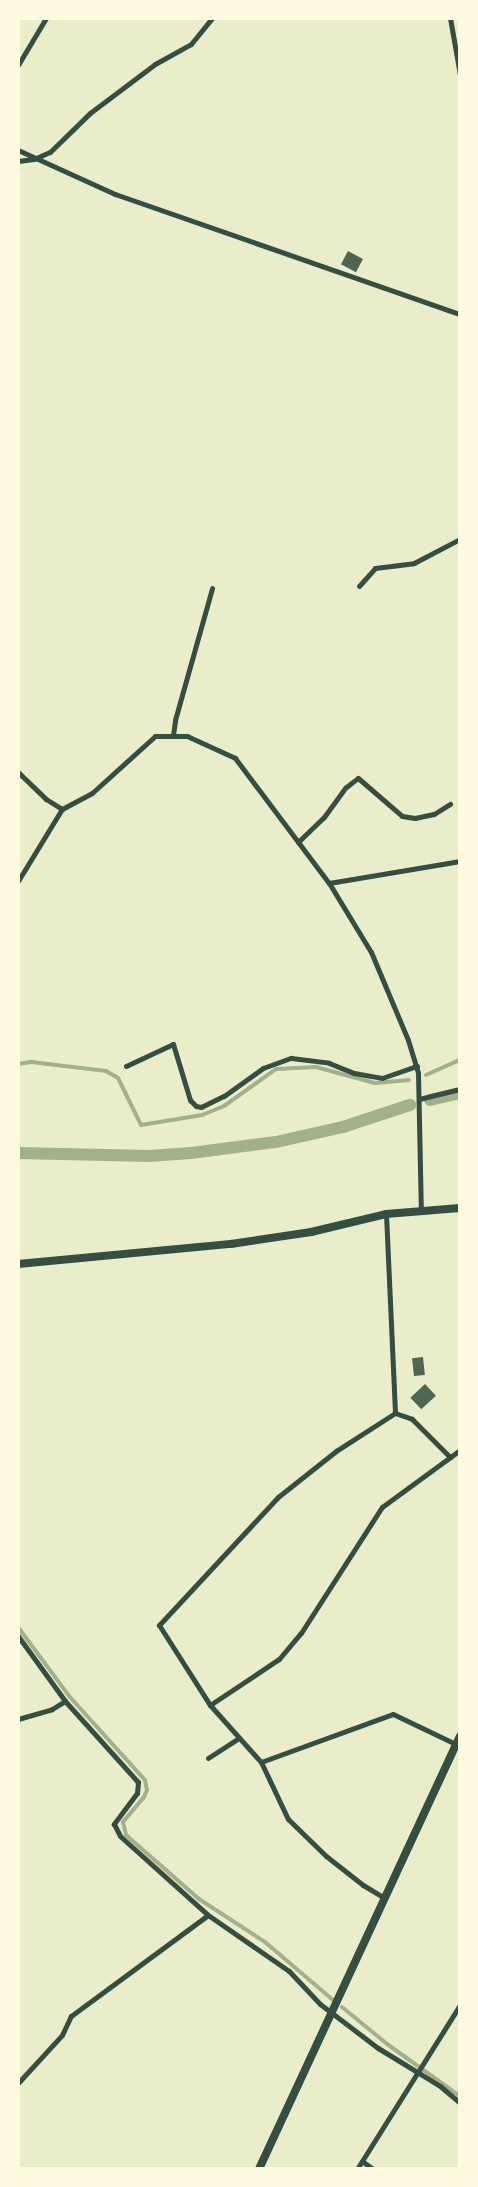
<!DOCTYPE html>
<html>
<head>
<meta charset="utf-8">
<style>
	body { margin:0 }
	#map { position:relative; width:478px; height:2187px; overflow:hidden; background:#e9edc9; font-family:Signika,sans-serif }
	div>[style] { position:absolute }
	.stream>* { height:4px; margin:-2px; padding:0 2px; transform-origin:2px; border-radius:2px; background:#a3b18a }
	.canal>* { height:12px; margin:-6px; padding:0 6px; transform-origin:6px; border-radius:6px; background:#a3b18a }
	.building>* { inset:0; background:#4f6655; transform-origin:0 0 }
	.minor>* { height:5px; margin:-2.5px; padding:0 2.5px; transform-origin:2.5px; border-radius:2.5px; background:#344e41 }
	.secondary>* { height:8px; margin:-4px; padding:0 4px; transform-origin:4px; border-radius:4px; background:#344e41 }
	span { translate:-50% -50%; white-space:nowrap; text-align:center; line-height:1.15; -webkit-text-stroke:6px #fefae0; paint-order:stroke }
	.frame { position:absolute; inset:0; border:20px solid #fefae0; pointer-events:none }
</style>
</head>
<body>
<div id="map">
	<div class="stream">
		<div style="left:18px;top:1064px;width:13px;rotate:-9deg"></div>
		<div style="left:31px;top:1062px;width:76px;rotate:6.8deg"></div>
		<div style="left:106px;top:1071px;width:14px;rotate:30deg"></div>
		<div style="left:118px;top:1078px;width:52px;rotate:63.9deg"></div>
		<div style="left:141px;top:1125px;width:62px;rotate:-9.3deg"></div>
		<div style="left:202px;top:1115px;width:24px;rotate:-22deg"></div>
		<div style="left:224px;top:1106px;width:64px;rotate:-35.4deg"></div>
		<div style="left:276px;top:1069px;width:40px;rotate:-2.9deg"></div>
		<div style="left:316px;top:1067px;width:61px;rotate:15.2deg"></div>
		<div style="left:375px;top:1083px;width:34px;rotate:-5deg"></div>
		<div style="left:426px;top:1075px;width:37px;rotate:-24deg"></div>
		<div style="left:18px;top:1627px;width:86px;rotate:53.5deg"></div>
		<div style="left:69px;top:1696px;width:113px;rotate:47.9deg"></div>
		<div style="left:145px;top:1780px;width:10px;rotate:79deg"></div>
		<div style="left:147px;top:1790px;width:8px;rotate:113deg"></div>
		<div style="left:144px;top:1797px;width:33px;rotate:130deg"></div>
		<div style="left:123px;top:1822px;width:13px;rotate:77deg"></div>
		<div style="left:126px;top:1835px;width:97px;rotate:41.2deg"></div>
		<div style="left:199px;top:1899px;width:79px;rotate:33.1deg"></div>
		<div style="left:265px;top:1942px;width:89px;rotate:40.5deg"></div>
		<div style="left:342px;top:2007px;width:58px;rotate:39.4deg"></div>
		<div style="left:387px;top:2044px;width:90px;rotate:35.5deg"></div>
	</div>
	<div class="canal">
		<div style="left:430px;top:1100px;width:31px;rotate:-13deg"></div>
		<div style="left:18px;top:1153px;width:131px;rotate:1.3deg"></div>
		<div style="left:149px;top:1156px;width:42px;rotate:-4.1deg"></div>
		<div style="left:191px;top:1153px;width:86px;rotate:-7.4deg"></div>
		<div style="left:276px;top:1142px;width:69px;rotate:-12.6deg"></div>
		<div style="left:343px;top:1127px;width:71px;rotate:-18.2deg"></div>
	</div>
	<div class="building">
		<div style="left:348px;top:251px;width:17px;height:15px;rotate:28deg"></div>
		<div style="left:423px;top:1357px;width:18px;height:11px;rotate:84deg"></div>
		<div style="left:425px;top:1384px;width:16px;height:20px;rotate:47deg"></div>
	</div>
	<div class="minor">
		<div style="left:450px;top:18px;width:58px;rotate:80deg"></div>
		<div style="left:18px;top:65px;width:55px;rotate:-59.2deg"></div>
		<div style="left:18px;top:150px;width:107px;rotate:24.4deg"></div>
		<div style="left:115px;top:194px;width:365px;rotate:19.2deg"></div>
		<div style="left:18px;top:161px;width:16px;rotate:-7deg"></div>
		<div style="left:34px;top:159px;width:17px;rotate:-24deg"></div>
		<div style="left:50px;top:152px;width:56px;rotate:-44.3deg"></div>
		<div style="left:90px;top:113px;width:81px;rotate:-37deg"></div>
		<div style="left:155px;top:64px;width:41px;rotate:-29.1deg"></div>
		<div style="left:191px;top:44px;width:33px;rotate:-51deg"></div>
		<div style="left:359px;top:586px;width:24px;rotate:-48deg"></div>
		<div style="left:375px;top:568px;width:39px;rotate:-7deg"></div>
		<div style="left:414px;top:563px;width:52px;rotate:-27.6deg"></div>
		<div style="left:173px;top:735px;width:15px;rotate:-82deg"></div>
		<div style="left:175px;top:720px;width:137px;rotate:-74.3deg"></div>
		<div style="left:18px;top:772px;width:39px;rotate:44deg"></div>
		<div style="left:46px;top:799px;width:19px;rotate:32deg"></div>
		<div style="left:62px;top:809px;width:34px;rotate:-28deg"></div>
		<div style="left:92px;top:793px;width:85px;rotate:-42.1deg"></div>
		<div style="left:155px;top:736px;width:32px"></div>
		<div style="left:187px;top:736px;width:53px;rotate:24.6deg"></div>
		<div style="left:235px;top:758px;width:156px;rotate:53.1deg"></div>
		<div style="left:329px;top:883px;width:81px;rotate:58.7deg"></div>
		<div style="left:371px;top:952px;width:95px;rotate:67.2deg"></div>
		<div style="left:408px;top:1040px;width:34px;rotate:73deg"></div>
		<div style="left:418px;top:1073px;width:138px;rotate:88.8deg"></div>
		<div style="left:298px;top:842px;width:36px;rotate:-44deg"></div>
		<div style="left:324px;top:817px;width:36px;rotate:-54deg"></div>
		<div style="left:345px;top:788px;width:16px;rotate:-38deg"></div>
		<div style="left:358px;top:778px;width:58px;rotate:40.8deg"></div>
		<div style="left:402px;top:816px;width:13px;rotate:9deg"></div>
		<div style="left:415px;top:818px;width:19px;rotate:-12deg"></div>
		<div style="left:434px;top:814px;width:19px;rotate:-32deg"></div>
		<div style="left:18px;top:881px;width:84px;rotate:-58.6deg"></div>
		<div style="left:329px;top:883px;width:133px;rotate:-9.5deg"></div>
		<div style="left:126px;top:1066px;width:52px;rotate:-25.1deg"></div>
		<div style="left:173px;top:1044px;width:59px;rotate:73.1deg"></div>
		<div style="left:190px;top:1100px;width:8px;rotate:45deg"></div>
		<div style="left:196px;top:1106px;width:5px;rotate:11deg"></div>
		<div style="left:201px;top:1107px;width:25px;rotate:-26deg"></div>
		<div style="left:224px;top:1096px;width:48px;rotate:-35.7deg"></div>
		<div style="left:263px;top:1068px;width:30px;rotate:-20deg"></div>
		<div style="left:291px;top:1058px;width:38px;rotate:7deg"></div>
		<div style="left:329px;top:1063px;width:27px;rotate:22deg"></div>
		<div style="left:354px;top:1073px;width:28px;rotate:10deg"></div>
		<div style="left:382px;top:1078px;width:37px;rotate:-19deg"></div>
		<div style="left:419px;top:1099px;width:42px;rotate:-13.7deg"></div>
		<div style="left:386px;top:1214px;width:199px;rotate:87.4deg"></div>
		<div style="left:395px;top:1413px;width:70px;rotate:147.2deg"></div>
		<div style="left:336px;top:1451px;width:74px;rotate:141.6deg"></div>
		<div style="left:278px;top:1497px;width:175px;rotate:132.9deg"></div>
		<div style="left:159px;top:1625px;width:95px;rotate:57.5deg"></div>
		<div style="left:210px;top:1705px;width:76px;rotate:48.2deg"></div>
		<div style="left:261px;top:1762px;width:140px;rotate:-20deg"></div>
		<div style="left:393px;top:1714px;width:70px;rotate:25.5deg"></div>
		<div style="left:395px;top:1413px;width:18px;rotate:19deg"></div>
		<div style="left:412px;top:1419px;width:54px;rotate:45deg"></div>
		<div style="left:18px;top:1636px;width:80px;rotate:54.1deg"></div>
		<div style="left:65px;top:1701px;width:109px;rotate:48deg"></div>
		<div style="left:138px;top:1782px;width:11px;rotate:95deg"></div>
		<div style="left:137px;top:1793px;width:39px;rotate:127deg"></div>
		<div style="left:114px;top:1824px;width:13px;rotate:63deg"></div>
		<div style="left:120px;top:1836px;width:118px;rotate:41.9deg"></div>
		<div style="left:208px;top:1915px;width:98px;rotate:34.7deg"></div>
		<div style="left:289px;top:1971px;width:45px;rotate:46.8deg"></div>
		<div style="left:320px;top:2004px;width:73px;rotate:37.2deg"></div>
		<div style="left:378px;top:2048px;width:73px;rotate:31.5deg"></div>
		<div style="left:440px;top:2086px;width:26px;rotate:40deg"></div>
		<div style="left:210px;top:1705px;width:83px;rotate:-33.7deg"></div>
		<div style="left:279px;top:1659px;width:34px;rotate:-50deg"></div>
		<div style="left:301px;top:1633px;width:150px;rotate:-57.3deg"></div>
		<div style="left:382px;top:1507px;width:97px;rotate:-36.2deg"></div>
		<div style="left:18px;top:1719px;width:35px;rotate:-16deg"></div>
		<div style="left:52px;top:1709px;width:15px;rotate:-32deg"></div>
		<div style="left:208px;top:1758px;width:37px;rotate:-33deg"></div>
		<div style="left:261px;top:1762px;width:63px;rotate:64.7deg"></div>
		<div style="left:288px;top:1819px;width:53px;rotate:44.2deg"></div>
		<div style="left:326px;top:1856px;width:47px;rotate:38.1deg"></div>
		<div style="left:363px;top:1885px;width:23px;rotate:31deg"></div>
		<div style="left:18px;top:2083px;width:65px;rotate:-47.5deg"></div>
		<div style="left:62px;top:2035px;width:21px;rotate:-65deg"></div>
		<div style="left:71px;top:2016px;width:170px;rotate:-36.4deg"></div>
		<div style="left:362px;top:2161px;width:14px;rotate:36deg"></div>
		<div style="left:357px;top:2169px;width:194px;rotate:-57.9deg"></div>
	</div>
	<div class="secondary">
		<div style="left:18px;top:1264px;width:214px;rotate:-5.4deg"></div>
		<div style="left:231px;top:1244px;width:81px;rotate:-8.5deg"></div>
		<div style="left:311px;top:1232px;width:77px;rotate:-13.5deg"></div>
		<div style="left:386px;top:1214px;width:74px;rotate:-4.6deg"></div>
		<div style="left:259px;top:2169px;width:477px;rotate:-65.1deg"></div>
	</div>
	<div class="frame"></div>
</div>
</body>
</html>
